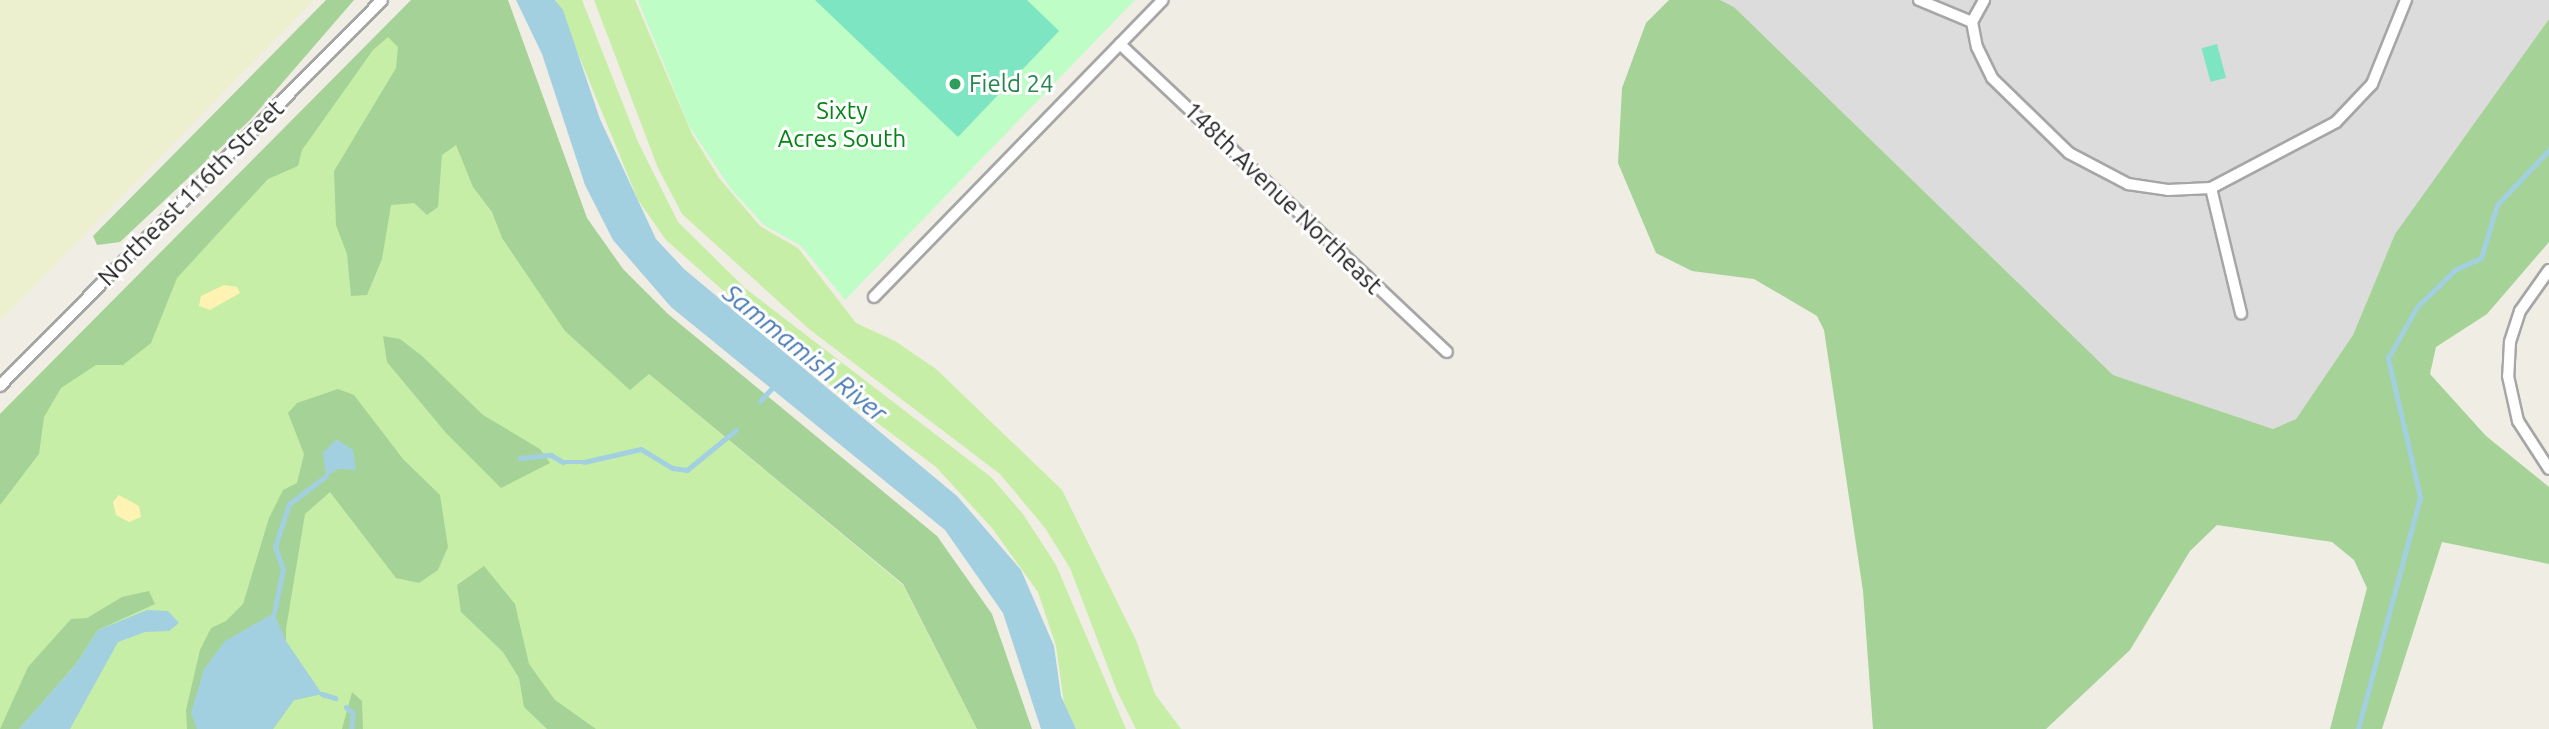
<!DOCTYPE html>
<html>
<head>
<meta charset="utf-8">
<style>
	body { margin:0 }
	#map { position:relative; width:2549px; height:729px; overflow:hidden; background:#f0ede4; font-family:Ubuntu,sans-serif }
	div>[style] { position:absolute }
	.residential>* { inset:0; background:#dddcdc }
	.farmland>* { inset:0; background:#ecf0ce }
	.grass>* { inset:0; background:#c6eea7 }
	.forest>* { inset:0; background:#a5d296 }
	.sand>* { inset:0; background:#fff3b3 }
	.park>* { inset:0; background:#befdc6 }
	.pitch>* { inset:0; background:#7de5c1; transform-origin:0 0 }
	.water>* { inset:0; background:#a2d0e1 }
	.stream>* { height:4.5px; margin:-2.25px; padding:0 2.25px; transform-origin:2.25px; border-radius:2.25px; background:#a2d0e1 }
	.roads { filter:drop-shadow(2px 0 #a6a6a6) drop-shadow(-2px 0 #a6a6a6) drop-shadow(0 2px #a6a6a6) drop-shadow(0 -2px #a6a6a6) }
	.minor>* { height:10px; margin:-5px; padding:0 5px; transform-origin:5px; border-radius:5px; background:#fff }
	.dots>* { width:19px; height:19px; translate:-50% -50%; box-sizing:border-box; border:4px solid #fff; border-radius:50% }
	span { translate:-50% -50%; white-space:nowrap; text-align:center; line-height:1.15; -webkit-text-stroke:6px #fff; paint-order:stroke }
	.leisure-label { font-size:24px; color:#27864d }
	.left { translate:0 -50%; text-align:left }
	.park-label { font-size:24px; color:#048515 }
	.street-label { font-size:24px; color:#1f1f1f }
	.water-label { font-size:26px; color:#4478b5; font-style:italic }
</style>
</head>
<body>
<div id="map">
	<div class="residential">
		<div style="clip-path:polygon(1720px 0,2549px 0,2549px 19px,2395px 234px,2353px 335px,2296px 419px,2273px 429px,2113px 375px,1734px 7px)"></div>
	</div>
	<div class="farmland">
		<div style="clip-path:polygon(0 0,314px 0,0 321px)"></div>
	</div>
	<div class="grass">
		<div style="clip-path:polygon(556px 0,582px 0,638px 142px,678px 222px,746px 289px,991px 477px,1023px 514px,1056px 565px,1126px 729px,1076px 729px,1064px 703px,1056px 646px,1038px 592px,992px 528px,936px 467px,847px 400px,666px 240px,638px 200px)"></div>
		<div style="clip-path:polygon(594px 0,635px 0,692px 134px,719px 178px,760px 226px,798px 248px,856px 323px,895px 341px,936px 369px,1062px 490px,1136px 640px,1155px 694px,1181px 729px,1136px 729px,1117px 691px,1070px 568px,1045px 528px,1000px 474px,809px 329px,682px 214px,658px 168px)"></div>
		<div style="clip-path:polygon(403px 9px,649px 374px,903px 585px,977px 729px,0 729px,0 414px)"></div>
	</div>
	<div class="forest">
		<div style="clip-path:polygon(326px 0,354px 0,250px 120px,120px 242px,97px 245px,93px 236px)"></div>
		<div style="clip-path:polygon(411px 0,508px 0,587px 218px,623px 269px,668px 314px,937px 536px,992px 614px,1032px 729px,977px 729px,903px 584px,649px 374px,630px 390px,565px 331px,502px 238px,492px 212px,473px 187px,456px 145px,442px 155px,438px 207px,427px 215px,414px 203px,391px 205px,382px 259px,367px 295px,351px 296px,347px 254px,336px 225px,334px 171px,396px 68px,398px 47px,388px 37px,373px 50px,302px 150px,298px 166px,268px 179px,177px 278px,151px 343px,123px 365px,96px 365px,61px 388px,44px 417px,39px 454px,0 505px,0 414px)"></div>
		<div style="clip-path:polygon(1669px 0,1720px 0,1734px 7px,2113px 375px,2273px 429px,2296px 419px,2353px 335px,2395px 234px,2549px 19px,2549px 242px,2487px 314px,2436px 347px,2430px 374px,2486px 436px,2549px 487px,2549px 564px,2442px 542px,2382px 729px,2330px 729px,2367px 588px,2354px 560px,2332px 542px,2217px 525px,2190px 551px,2130px 650px,2046px 729px,1873px 729px,1863px 591px,1824px 330px,1817px 316px,1754px 279px,1692px 271px,1656px 253px,1618px 163px,1622px 88px,1646px 23px)"></div>
		<div style="clip-path:polygon(383px 336px,400px 339px,422px 356px,483px 415px,540px 449px,550px 463px,501px 488px,446px 433px,387px 362px)"></div>
		<div style="clip-path:polygon(338px 389px,354px 395px,403px 459px,440px 495px,448px 547px,438px 570px,419px 583px,396px 578px,330px 492px,305px 514px,286px 629px,286px 642px,322px 694px,294px 700px,273px 729px,187px 729px,186px 710px,200px 650px,211px 628px,226px 621px,243px 604px,269px 518px,283px 490px,297px 483px,304px 454px,288px 413px,297px 403px)"></div>
		<div style="clip-path:polygon(484px 566px,515px 604px,529px 664px,555px 700px,596px 729px,547px 729px,524px 707px,519px 678px,503px 652px,461px 612px,457px 585px)"></div>
		<div style="clip-path:polygon(149px 591px,155px 604px,98px 630px,76px 664px,19px 729px,0 729px,28px 667px,71px 619px,87px 618px,122px 597px)"></div>
		<div style="clip-path:polygon(352px 692px,362px 701px,363px 729px,342px 729px)"></div>
	</div>
	<div class="sand">
		<div style="clip-path:polygon(224px 285px,237px 287px,240px 293px,210px 310px,199px 306px,201px 296px)"></div>
		<div style="clip-path:polygon(119px 495px,139px 506px,141px 517px,129px 522px,116px 515px,113px 502px)"></div>
	</div>
	<div class="park">
		<div style="clip-path:polygon(638px 0,1135px 0,845px 300px,801px 246px,764px 225px,731px 189px,689px 126px)"></div>
	</div>
	<div class="pitch">
		<div style="clip-path:polygon(815px 0,1027px 0,1059px 31px,958px 137px)"></div>
		<div style="left:2217px;top:44px;width:35px;height:16px;rotate:75deg"></div>
	</div>
	<div class="water">
		<div style="clip-path:polygon(516px 0,555px 0,563px 10px,600px 119px,656px 239px,684px 269px,957px 496px,1021px 570px,1054px 646px,1061px 696px,1076px 729px,1041px 729px,1003px 613px,945px 530px,671px 307px,613px 240px,585px 185px,542px 54px)"></div>
		<div style="clip-path:polygon(336px 439px,353px 450px,356px 470px,339px 469px,326px 476px,323px 453px)"></div>
		<div style="clip-path:polygon(147px 610px,168px 611px,179px 623px,169px 631px,145px 632px,118px 642px,70px 729px,19px 729px,76px 664px,98px 630px)"></div>
		<div style="clip-path:polygon(274px 613px,286px 641px,322px 694px,294px 700px,273px 729px,197px 729px,191px 713px,204px 669px,225px 641px)"></div>
	</div>
	<div class="stream">
		<div style="left:760px;top:401px;width:21px;rotate:-47deg"></div>
		<div style="left:520px;top:458px;width:31px;rotate:-6deg"></div>
		<div style="left:551px;top:455px;width:14px;rotate:30deg"></div>
		<div style="left:563px;top:462px;width:21px"></div>
		<div style="left:584px;top:462px;width:58px;rotate:-12.8deg"></div>
		<div style="left:641px;top:449px;width:37px;rotate:31deg"></div>
		<div style="left:673px;top:468px;width:14px;rotate:8deg"></div>
		<div style="left:687px;top:470px;width:63px;rotate:-39.2deg"></div>
		<div style="left:274px;top:613px;width:45px;rotate:-78.4deg"></div>
		<div style="left:283px;top:569px;width:23px;rotate:-110deg"></div>
		<div style="left:275px;top:547px;width:45px;rotate:-72deg"></div>
		<div style="left:289px;top:504px;width:46px;rotate:-37.1deg"></div>
		<div style="left:322px;top:694px;width:14px;rotate:17deg"></div>
		<div style="left:346px;top:707px;width:9px;rotate:41deg"></div>
		<div style="left:353px;top:713px;width:16px;rotate:94deg"></div>
		<div style="left:2358px;top:729px;width:240px;rotate:-75deg"></div>
		<div style="left:2420px;top:497px;width:143px;rotate:-103deg"></div>
		<div style="left:2388px;top:358px;width:59px;rotate:-60.4deg"></div>
		<div style="left:2417px;top:307px;width:53px;rotate:-44.2deg"></div>
		<div style="left:2455px;top:270px;width:29px;rotate:-25deg"></div>
		<div style="left:2481px;top:258px;width:55px;rotate:-73.2deg"></div>
		<div style="left:2497px;top:205px;width:76px;rotate:-46.6deg"></div>
	</div>
	<div class="roads">
		<div class="minor">
			<div style="left:1919px;top:0;width:57px;rotate:22.5deg"></div>
			<div style="left:1972px;top:22px;width:25px;rotate:79deg"></div>
			<div style="left:1977px;top:47px;width:34px;rotate:64deg"></div>
			<div style="left:1992px;top:78px;width:107px;rotate:44.2deg"></div>
			<div style="left:2069px;top:153px;width:67px;rotate:27.7deg"></div>
			<div style="left:2128px;top:184px;width:40px;rotate:8.5deg"></div>
			<div style="left:2168px;top:190px;width:43px;rotate:-2.7deg"></div>
			<div style="left:2211px;top:188px;width:141px;rotate:-27.8deg"></div>
			<div style="left:2336px;top:122px;width:52px;rotate:-46.5deg"></div>
			<div style="left:2372px;top:84px;width:91px;rotate:-68deg"></div>
			<div style="left:1972px;top:22px;width:25px;rotate:-61deg"></div>
			<div style="left:1120px;top:44px;width:449px;rotate:43.3deg"></div>
			<div style="left:2211px;top:188px;width:129px;rotate:76.5deg"></div>
			<div style="left:2549px;top:270px;width:50px;rotate:125.3deg"></div>
			<div style="left:2520px;top:311px;width:33px;rotate:108deg"></div>
			<div style="left:2510px;top:342px;width:34px;rotate:93deg"></div>
			<div style="left:2508px;top:376px;width:46px;rotate:77.5deg"></div>
			<div style="left:2518px;top:421px;width:57px;rotate:57.1deg"></div>
			<div style="left:874px;top:297px;width:414px;rotate:-45.8deg"></div>
			<div style="left:0;top:386px;width:543px;rotate:-45.3deg"></div>
		</div>
	</div>
	<div class="dots">
		<div style="left:955px;top:84px;background:#2e9e5b"></div>
	</div>
	<div class="leisure-label">
		<span class="left" style="left:969px;top:84px">Field 24</span>
	</div>
	<div class="park-label">
		<span style="left:842px;top:125px">Sixty<br>Acres South</span>
	</div>
	<div class="street-label">
		<span style="left:191px;top:193px;rotate:-45deg">Northeast 116th Street</span>
		<span style="left:1283px;top:198px;rotate:44deg">148th Avenue Northeast</span>
	</div>
	<div class="water-label">
		<span style="left:805px;top:353px;rotate:39deg">Sammamish River</span>
	</div>
</div>
</body>
</html>
